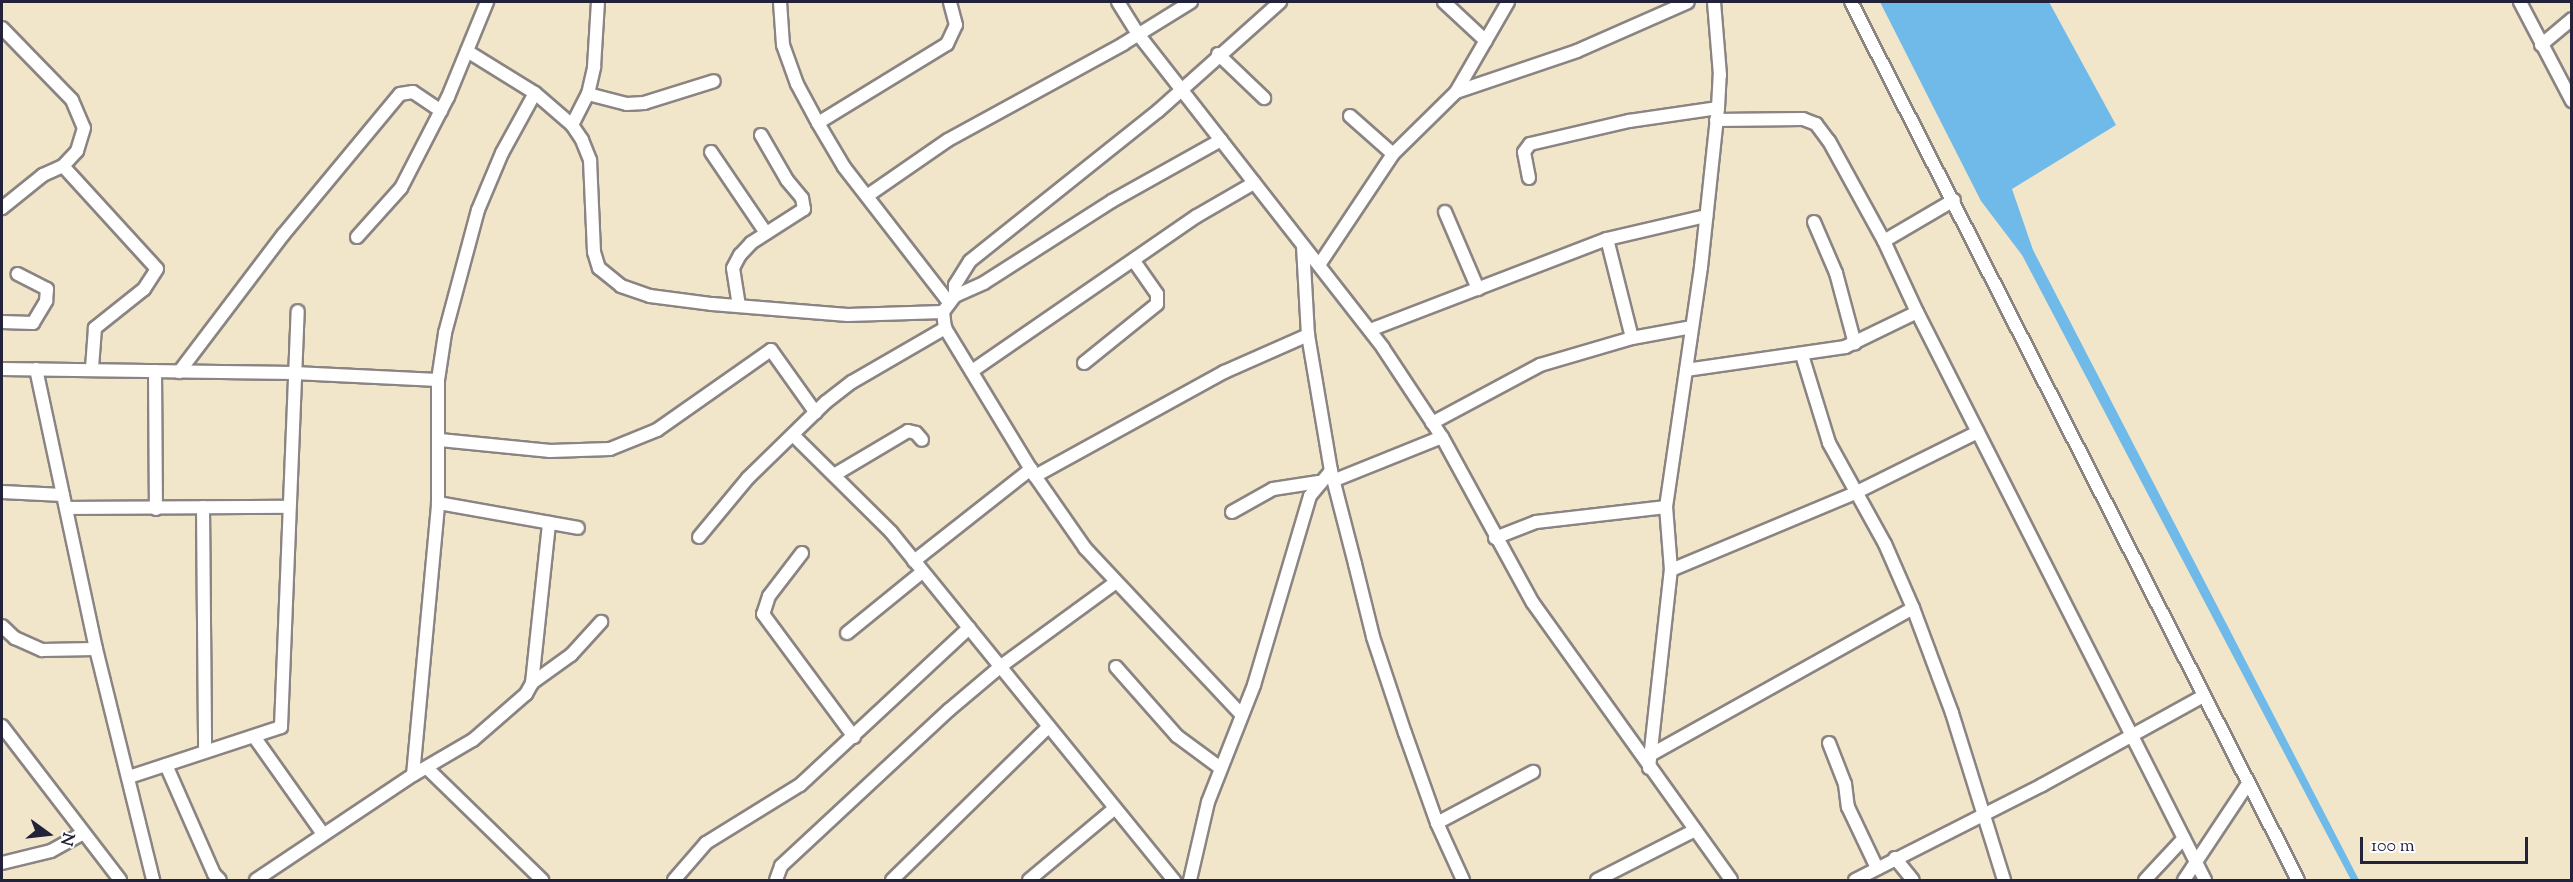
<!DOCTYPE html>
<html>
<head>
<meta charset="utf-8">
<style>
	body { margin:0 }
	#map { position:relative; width:2573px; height:882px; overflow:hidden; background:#f1e5ca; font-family:"Sorts Mill Goudy",serif }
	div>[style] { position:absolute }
	.water>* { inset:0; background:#70bae9 }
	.roads { filter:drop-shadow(2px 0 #8a8482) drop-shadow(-2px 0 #8a8482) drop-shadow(0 2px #8a8482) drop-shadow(0 -2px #8a8482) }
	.minor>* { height:12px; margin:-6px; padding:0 6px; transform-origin:6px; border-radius:6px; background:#fff }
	span { translate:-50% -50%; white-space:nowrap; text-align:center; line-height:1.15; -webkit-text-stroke:6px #fff; paint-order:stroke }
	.frame { position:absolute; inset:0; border:3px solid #22223b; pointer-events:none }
	.north { position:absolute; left:18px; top:804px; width:60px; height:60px; -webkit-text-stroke:4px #fff; paint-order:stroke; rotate:105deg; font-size:16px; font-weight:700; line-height:24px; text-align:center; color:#22223b }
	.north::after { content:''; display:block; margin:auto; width:21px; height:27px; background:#22223b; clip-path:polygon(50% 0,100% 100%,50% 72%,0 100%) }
	.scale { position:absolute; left:2360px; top:837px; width:168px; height:27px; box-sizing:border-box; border:3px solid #22223b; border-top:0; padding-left:8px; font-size:18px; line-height:21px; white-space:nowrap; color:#22223b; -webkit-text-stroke:4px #fff; paint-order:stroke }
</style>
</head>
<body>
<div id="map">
	<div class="water">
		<div style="clip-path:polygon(1880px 2px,2049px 2px,2116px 125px,2012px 189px,2033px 250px,2359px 880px,2351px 880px,2022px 255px,1981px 201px)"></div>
	</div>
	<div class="roads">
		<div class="minor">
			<div style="left:780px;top:2px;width:43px;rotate:86deg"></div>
			<div style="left:783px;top:45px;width:41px;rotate:70.3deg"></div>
			<div style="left:797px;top:84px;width:44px;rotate:61.7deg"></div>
			<div style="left:818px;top:123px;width:51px;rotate:59.4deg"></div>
			<div style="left:844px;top:167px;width:170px;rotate:52.2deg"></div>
			<div style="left:1118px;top:2px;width:38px;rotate:58deg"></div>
			<div style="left:1138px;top:34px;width:398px;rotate:52deg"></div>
			<div style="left:1383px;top:348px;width:107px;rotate:56.5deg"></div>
			<div style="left:1442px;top:437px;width:189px;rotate:61.3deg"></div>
			<div style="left:1533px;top:603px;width:340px;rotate:54.4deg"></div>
			<div style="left:1444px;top:2px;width:57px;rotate:42.9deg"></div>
			<div style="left:1851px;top:2px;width:985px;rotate:63.02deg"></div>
			<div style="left:2520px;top:2px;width:112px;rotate:62.3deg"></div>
			<div style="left:2px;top:28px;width:100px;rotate:45.8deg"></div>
			<div style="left:72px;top:100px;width:30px;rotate:67deg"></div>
			<div style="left:84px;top:128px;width:24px;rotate:107deg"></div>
			<div style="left:77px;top:151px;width:21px;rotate:133deg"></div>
			<div style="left:63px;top:166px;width:22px;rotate:156deg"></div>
			<div style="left:43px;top:175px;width:53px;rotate:141.2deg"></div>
			<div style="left:2541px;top:45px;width:40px;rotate:-40deg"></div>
			<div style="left:467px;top:51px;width:80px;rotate:31.7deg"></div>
			<div style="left:535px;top:93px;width:49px;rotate:40.9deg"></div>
			<div style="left:572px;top:125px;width:18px;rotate:56deg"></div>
			<div style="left:582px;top:140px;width:22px;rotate:68deg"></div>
			<div style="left:590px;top:160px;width:92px;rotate:87.5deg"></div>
			<div style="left:594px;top:252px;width:17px;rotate:73deg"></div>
			<div style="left:599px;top:268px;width:28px;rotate:39deg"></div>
			<div style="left:621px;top:286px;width:31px;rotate:19deg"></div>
			<div style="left:650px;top:296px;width:63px;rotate:7.4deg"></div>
			<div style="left:712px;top:304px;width:136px;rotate:4.6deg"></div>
			<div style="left:848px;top:315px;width:95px;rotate:-1.8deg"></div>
			<div style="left:1218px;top:54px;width:64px;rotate:43.7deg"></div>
			<div style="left:1456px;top:92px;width:128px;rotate:-18.7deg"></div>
			<div style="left:1577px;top:51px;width:121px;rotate:-23.8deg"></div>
			<div style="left:588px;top:94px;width:40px;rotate:14.4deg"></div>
			<div style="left:627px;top:104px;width:17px;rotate:-3deg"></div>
			<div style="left:644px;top:103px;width:73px;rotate:-17.4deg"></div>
			<div style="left:1350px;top:116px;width:57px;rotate:41.5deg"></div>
			<div style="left:1716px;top:120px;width:87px;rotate:-0.7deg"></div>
			<div style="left:1803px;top:119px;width:14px;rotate:21deg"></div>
			<div style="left:1816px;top:124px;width:21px;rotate:53deg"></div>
			<div style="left:1829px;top:141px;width:114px;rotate:61.2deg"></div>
			<div style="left:1884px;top:241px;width:78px;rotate:65.1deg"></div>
			<div style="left:1917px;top:312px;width:637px;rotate:63.11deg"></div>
			<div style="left:818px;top:123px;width:151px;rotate:-31.5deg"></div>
			<div style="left:947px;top:44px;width:21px;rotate:-65deg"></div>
			<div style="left:956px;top:25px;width:24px;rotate:-105deg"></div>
			<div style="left:572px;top:125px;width:35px;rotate:-63deg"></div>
			<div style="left:588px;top:94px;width:28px;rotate:-77deg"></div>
			<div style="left:594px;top:67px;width:65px;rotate:-86.5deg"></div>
			<div style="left:1221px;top:140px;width:125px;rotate:150.8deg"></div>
			<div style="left:1112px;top:201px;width:152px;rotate:147.4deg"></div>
			<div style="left:984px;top:283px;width:32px;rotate:156deg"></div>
			<div style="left:955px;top:296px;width:20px;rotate:127deg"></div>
			<div style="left:943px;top:312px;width:16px;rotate:83deg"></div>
			<div style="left:945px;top:328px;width:173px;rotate:58.7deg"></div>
			<div style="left:1035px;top:476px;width:88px;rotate:55.2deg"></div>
			<div style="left:1085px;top:548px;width:229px;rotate:46.8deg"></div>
			<div style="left:711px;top:152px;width:98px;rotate:55.8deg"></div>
			<div style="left:63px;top:166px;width:139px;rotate:47.6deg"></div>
			<div style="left:157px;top:269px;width:24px;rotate:123deg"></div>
			<div style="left:144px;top:289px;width:63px;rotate:141.5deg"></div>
			<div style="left:95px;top:328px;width:40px;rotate:94.3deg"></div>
			<div style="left:1529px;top:178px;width:26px;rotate:-101deg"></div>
			<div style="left:1524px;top:152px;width:10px;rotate:-53deg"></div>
			<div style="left:1530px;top:144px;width:102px;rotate:-13.1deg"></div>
			<div style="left:1629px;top:121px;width:90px;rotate:-8.3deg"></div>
			<div style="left:867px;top:196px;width:98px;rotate:-34.7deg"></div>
			<div style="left:948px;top:140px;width:200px;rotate:-28.7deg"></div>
			<div style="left:1123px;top:44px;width:80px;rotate:-31.7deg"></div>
			<div style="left:1445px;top:212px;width:84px;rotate:66.8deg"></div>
			<div style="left:1814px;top:222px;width:56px;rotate:66.7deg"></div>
			<div style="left:1836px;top:273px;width:73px;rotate:75deg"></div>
			<div style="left:357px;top:237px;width:66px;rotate:-48.1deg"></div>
			<div style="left:401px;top:188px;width:102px;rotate:-62.7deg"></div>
			<div style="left:448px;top:97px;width:103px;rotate:-67.7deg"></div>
			<div style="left:1607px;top:239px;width:102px;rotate:75.8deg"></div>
			<div style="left:1884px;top:241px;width:81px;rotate:-30.4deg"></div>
			<div style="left:1303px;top:246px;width:89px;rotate:86.8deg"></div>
			<div style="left:1308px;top:335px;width:138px;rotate:80.4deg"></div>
			<div style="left:1331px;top:471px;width:96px;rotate:75.5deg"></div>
			<div style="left:1355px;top:564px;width:75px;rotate:76.1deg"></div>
			<div style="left:1373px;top:637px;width:101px;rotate:71.6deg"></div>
			<div style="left:1405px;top:733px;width:96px;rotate:70.4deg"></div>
			<div style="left:1437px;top:823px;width:63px;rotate:65.5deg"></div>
			<div style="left:1319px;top:265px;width:133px;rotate:-56.3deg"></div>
			<div style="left:1393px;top:154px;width:88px;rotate:-44.5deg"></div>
			<div style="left:1456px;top:92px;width:104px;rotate:-60deg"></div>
			<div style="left:955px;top:296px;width:11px;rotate:-90deg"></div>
			<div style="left:955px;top:285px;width:28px;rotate:-58deg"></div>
			<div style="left:970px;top:261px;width:241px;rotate:-38.6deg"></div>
			<div style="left:1158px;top:111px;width:164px;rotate:-41.8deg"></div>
			<div style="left:739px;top:306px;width:38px;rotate:-99deg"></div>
			<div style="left:733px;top:268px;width:15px;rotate:-62deg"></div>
			<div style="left:740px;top:255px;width:16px;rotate:-47deg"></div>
			<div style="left:751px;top:243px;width:63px;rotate:-32.7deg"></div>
			<div style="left:804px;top:209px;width:11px;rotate:-100deg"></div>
			<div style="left:802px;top:198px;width:23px;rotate:-130deg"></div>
			<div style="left:787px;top:180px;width:52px;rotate:-120deg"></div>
			<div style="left:2px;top:322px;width:31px;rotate:2deg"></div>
			<div style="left:33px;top:323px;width:26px;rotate:-59deg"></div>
			<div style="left:46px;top:301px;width:12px;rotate:-85deg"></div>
			<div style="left:47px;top:289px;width:33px;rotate:-153deg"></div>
			<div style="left:1370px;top:330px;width:254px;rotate:-21deg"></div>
			<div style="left:1607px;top:239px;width:102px;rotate:-13.1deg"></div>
			<div style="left:1802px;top:355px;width:92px;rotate:72.9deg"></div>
			<div style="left:1829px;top:443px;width:115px;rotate:61deg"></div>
			<div style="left:1885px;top:544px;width:70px;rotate:66.4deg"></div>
			<div style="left:1913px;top:608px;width:112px;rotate:69.6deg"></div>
			<div style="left:1952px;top:713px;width:175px;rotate:72.7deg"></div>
			<div style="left:1084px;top:363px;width:94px;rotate:-38.9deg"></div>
			<div style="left:1157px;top:304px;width:10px;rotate:-90deg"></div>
			<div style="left:1157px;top:294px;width:39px;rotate:-125deg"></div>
			<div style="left:2px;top:369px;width:292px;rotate:0.8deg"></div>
			<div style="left:294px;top:373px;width:144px;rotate:2.8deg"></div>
			<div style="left:36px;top:369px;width:286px;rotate:77.9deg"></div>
			<div style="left:96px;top:649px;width:238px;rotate:76.1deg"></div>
			<div style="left:1686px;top:370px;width:161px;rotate:-8.2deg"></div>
			<div style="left:1845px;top:347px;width:80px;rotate:-25.9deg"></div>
			<div style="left:155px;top:371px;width:138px;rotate:89.6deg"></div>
			<div style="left:972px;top:371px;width:273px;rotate:-34.6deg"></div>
			<div style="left:1197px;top:216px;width:66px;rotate:-30.1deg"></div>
			<div style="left:179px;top:372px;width:172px;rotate:-52.8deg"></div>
			<div style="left:283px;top:235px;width:183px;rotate:-50.3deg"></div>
			<div style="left:400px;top:94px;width:13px;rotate:-9deg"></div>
			<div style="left:413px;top:92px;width:34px;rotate:34deg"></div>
			<div style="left:1432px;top:423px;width:123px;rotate:-28.2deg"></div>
			<div style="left:1540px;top:365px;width:96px;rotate:-16.4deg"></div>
			<div style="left:1632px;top:338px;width:61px;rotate:-10.4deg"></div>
			<div style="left:793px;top:435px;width:138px;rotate:44.7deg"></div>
			<div style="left:891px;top:532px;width:449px;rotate:50.9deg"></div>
			<div style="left:440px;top:440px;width:111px;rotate:5.7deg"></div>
			<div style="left:550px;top:451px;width:60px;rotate:-1.9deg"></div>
			<div style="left:610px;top:449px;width:51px;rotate:-22deg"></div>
			<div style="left:657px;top:430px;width:139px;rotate:-35.1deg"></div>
			<div style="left:771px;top:350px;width:77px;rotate:54.5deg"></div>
			<div style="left:834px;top:475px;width:86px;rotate:-30.7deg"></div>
			<div style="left:908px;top:431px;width:8px;rotate:14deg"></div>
			<div style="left:916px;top:433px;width:9px;rotate:49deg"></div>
			<div style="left:1035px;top:476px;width:216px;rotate:-28.8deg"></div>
			<div style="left:1224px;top:372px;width:92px;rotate:-23.8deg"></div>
			<div style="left:1335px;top:480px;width:115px;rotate:-21.9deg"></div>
			<div style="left:2px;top:492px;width:61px;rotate:2.8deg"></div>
			<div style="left:438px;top:503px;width:142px;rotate:10.1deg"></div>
			<div style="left:203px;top:507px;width:243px;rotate:89.5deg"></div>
			<div style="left:66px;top:508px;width:223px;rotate:-0.3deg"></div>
			<div style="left:1232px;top:512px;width:47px;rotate:-29.3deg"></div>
			<div style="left:1273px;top:489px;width:46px;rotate:-8.8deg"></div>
			<div style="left:699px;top:537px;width:77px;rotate:-50.3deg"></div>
			<div style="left:748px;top:478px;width:109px;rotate:-44.3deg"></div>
			<div style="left:826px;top:402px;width:33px;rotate:-38deg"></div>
			<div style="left:852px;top:382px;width:108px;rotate:-30.1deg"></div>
			<div style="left:1495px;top:538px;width:44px;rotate:-21.3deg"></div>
			<div style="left:1536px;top:522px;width:131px;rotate:-6.6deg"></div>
			<div style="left:802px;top:553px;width:54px;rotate:127.5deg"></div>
			<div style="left:769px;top:596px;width:19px;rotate:108deg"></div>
			<div style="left:763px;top:614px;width:153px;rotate:53.5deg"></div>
			<div style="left:914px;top:561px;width:149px;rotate:-38.2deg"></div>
			<div style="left:1671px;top:570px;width:199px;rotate:-22.7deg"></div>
			<div style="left:1855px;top:493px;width:137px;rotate:-26.4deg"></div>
			<div style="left:2px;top:626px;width:18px;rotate:43deg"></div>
			<div style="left:15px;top:638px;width:30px;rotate:24deg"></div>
			<div style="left:42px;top:650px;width:54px;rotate:-1.1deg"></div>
			<div style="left:847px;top:633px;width:97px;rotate:-39.1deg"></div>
			<div style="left:1116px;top:667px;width:92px;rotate:48.5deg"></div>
			<div style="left:1177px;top:736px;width:52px;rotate:36.4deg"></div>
			<div style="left:532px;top:683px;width:48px;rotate:-35.7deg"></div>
			<div style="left:571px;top:655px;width:45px;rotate:-47.7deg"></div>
			<div style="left:2px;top:726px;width:194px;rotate:52.5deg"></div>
			<div style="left:255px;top:738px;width:118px;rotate:54.7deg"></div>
			<div style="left:1829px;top:743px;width:44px;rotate:68.7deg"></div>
			<div style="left:1845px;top:784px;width:23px;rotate:83deg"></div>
			<div style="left:1848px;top:807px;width:68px;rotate:64.6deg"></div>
			<div style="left:1652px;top:754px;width:299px;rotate:-29.2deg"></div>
			<div style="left:166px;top:765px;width:119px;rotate:66.2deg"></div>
			<div style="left:214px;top:874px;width:8px;rotate:45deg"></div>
			<div style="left:427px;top:768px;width:161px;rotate:44.2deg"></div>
			<div style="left:1649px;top:768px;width:199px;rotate:-83.7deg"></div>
			<div style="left:1671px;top:570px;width:63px;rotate:-94.5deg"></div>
			<div style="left:1666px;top:507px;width:243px;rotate:-81.7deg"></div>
			<div style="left:1701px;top:267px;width:160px;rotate:-83.9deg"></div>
			<div style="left:1718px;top:108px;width:33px;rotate:-87deg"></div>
			<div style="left:1720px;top:75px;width:73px;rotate:-94.7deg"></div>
			<div style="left:413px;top:775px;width:69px;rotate:-30.3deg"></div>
			<div style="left:473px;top:740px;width:70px;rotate:-41deg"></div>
			<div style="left:526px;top:694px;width:13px;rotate:-61deg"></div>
			<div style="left:532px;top:683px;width:161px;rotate:-83.9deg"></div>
			<div style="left:129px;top:777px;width:160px;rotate:-18.2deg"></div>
			<div style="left:281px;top:727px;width:416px;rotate:-87.7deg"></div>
			<div style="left:1437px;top:823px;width:109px;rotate:-28deg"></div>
			<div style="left:1895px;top:858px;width:28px;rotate:51deg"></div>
			<div style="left:2px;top:863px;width:50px;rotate:-13.8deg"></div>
			<div style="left:51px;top:851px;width:35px;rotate:-29deg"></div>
			<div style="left:256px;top:880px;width:189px;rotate:-33.8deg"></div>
			<div style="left:413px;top:775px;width:273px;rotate:-84.7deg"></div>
			<div style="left:438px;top:503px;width:123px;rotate:-90deg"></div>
			<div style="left:438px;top:380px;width:48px;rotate:-81.5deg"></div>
			<div style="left:445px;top:333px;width:127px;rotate:-75deg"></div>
			<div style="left:478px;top:210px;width:62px;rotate:-67.2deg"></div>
			<div style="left:502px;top:153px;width:68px;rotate:-61.2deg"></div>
			<div style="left:674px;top:880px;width:49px;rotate:-49.1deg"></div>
			<div style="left:706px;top:843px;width:110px;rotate:-31.7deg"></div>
			<div style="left:800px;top:785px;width:231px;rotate:-42.9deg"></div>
			<div style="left:776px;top:880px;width:15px;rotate:-70deg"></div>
			<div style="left:781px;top:866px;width:229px;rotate:-42.9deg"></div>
			<div style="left:949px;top:710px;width:68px;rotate:-40.2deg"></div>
			<div style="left:1001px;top:666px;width:141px;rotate:-36.1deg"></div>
			<div style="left:892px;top:880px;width:219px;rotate:-44.4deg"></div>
			<div style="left:1029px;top:880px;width:112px;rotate:-39.9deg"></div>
			<div style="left:1190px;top:880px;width:80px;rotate:-77deg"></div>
			<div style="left:1208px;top:802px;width:126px;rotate:-68.5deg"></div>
			<div style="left:1254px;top:685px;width:197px;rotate:-73.5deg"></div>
			<div style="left:1310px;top:496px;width:33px;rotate:-50deg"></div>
			<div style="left:1597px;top:880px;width:110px;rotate:-27deg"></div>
			<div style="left:1855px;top:880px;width:210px;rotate:-26.9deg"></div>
			<div style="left:2042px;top:785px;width:184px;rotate:-28.9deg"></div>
			<div style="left:2145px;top:880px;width:57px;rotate:-47.1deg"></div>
			<div style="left:2184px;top:880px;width:114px;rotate:-56.4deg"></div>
		</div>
	</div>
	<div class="frame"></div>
	<div class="north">N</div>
	<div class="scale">100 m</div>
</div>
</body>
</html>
